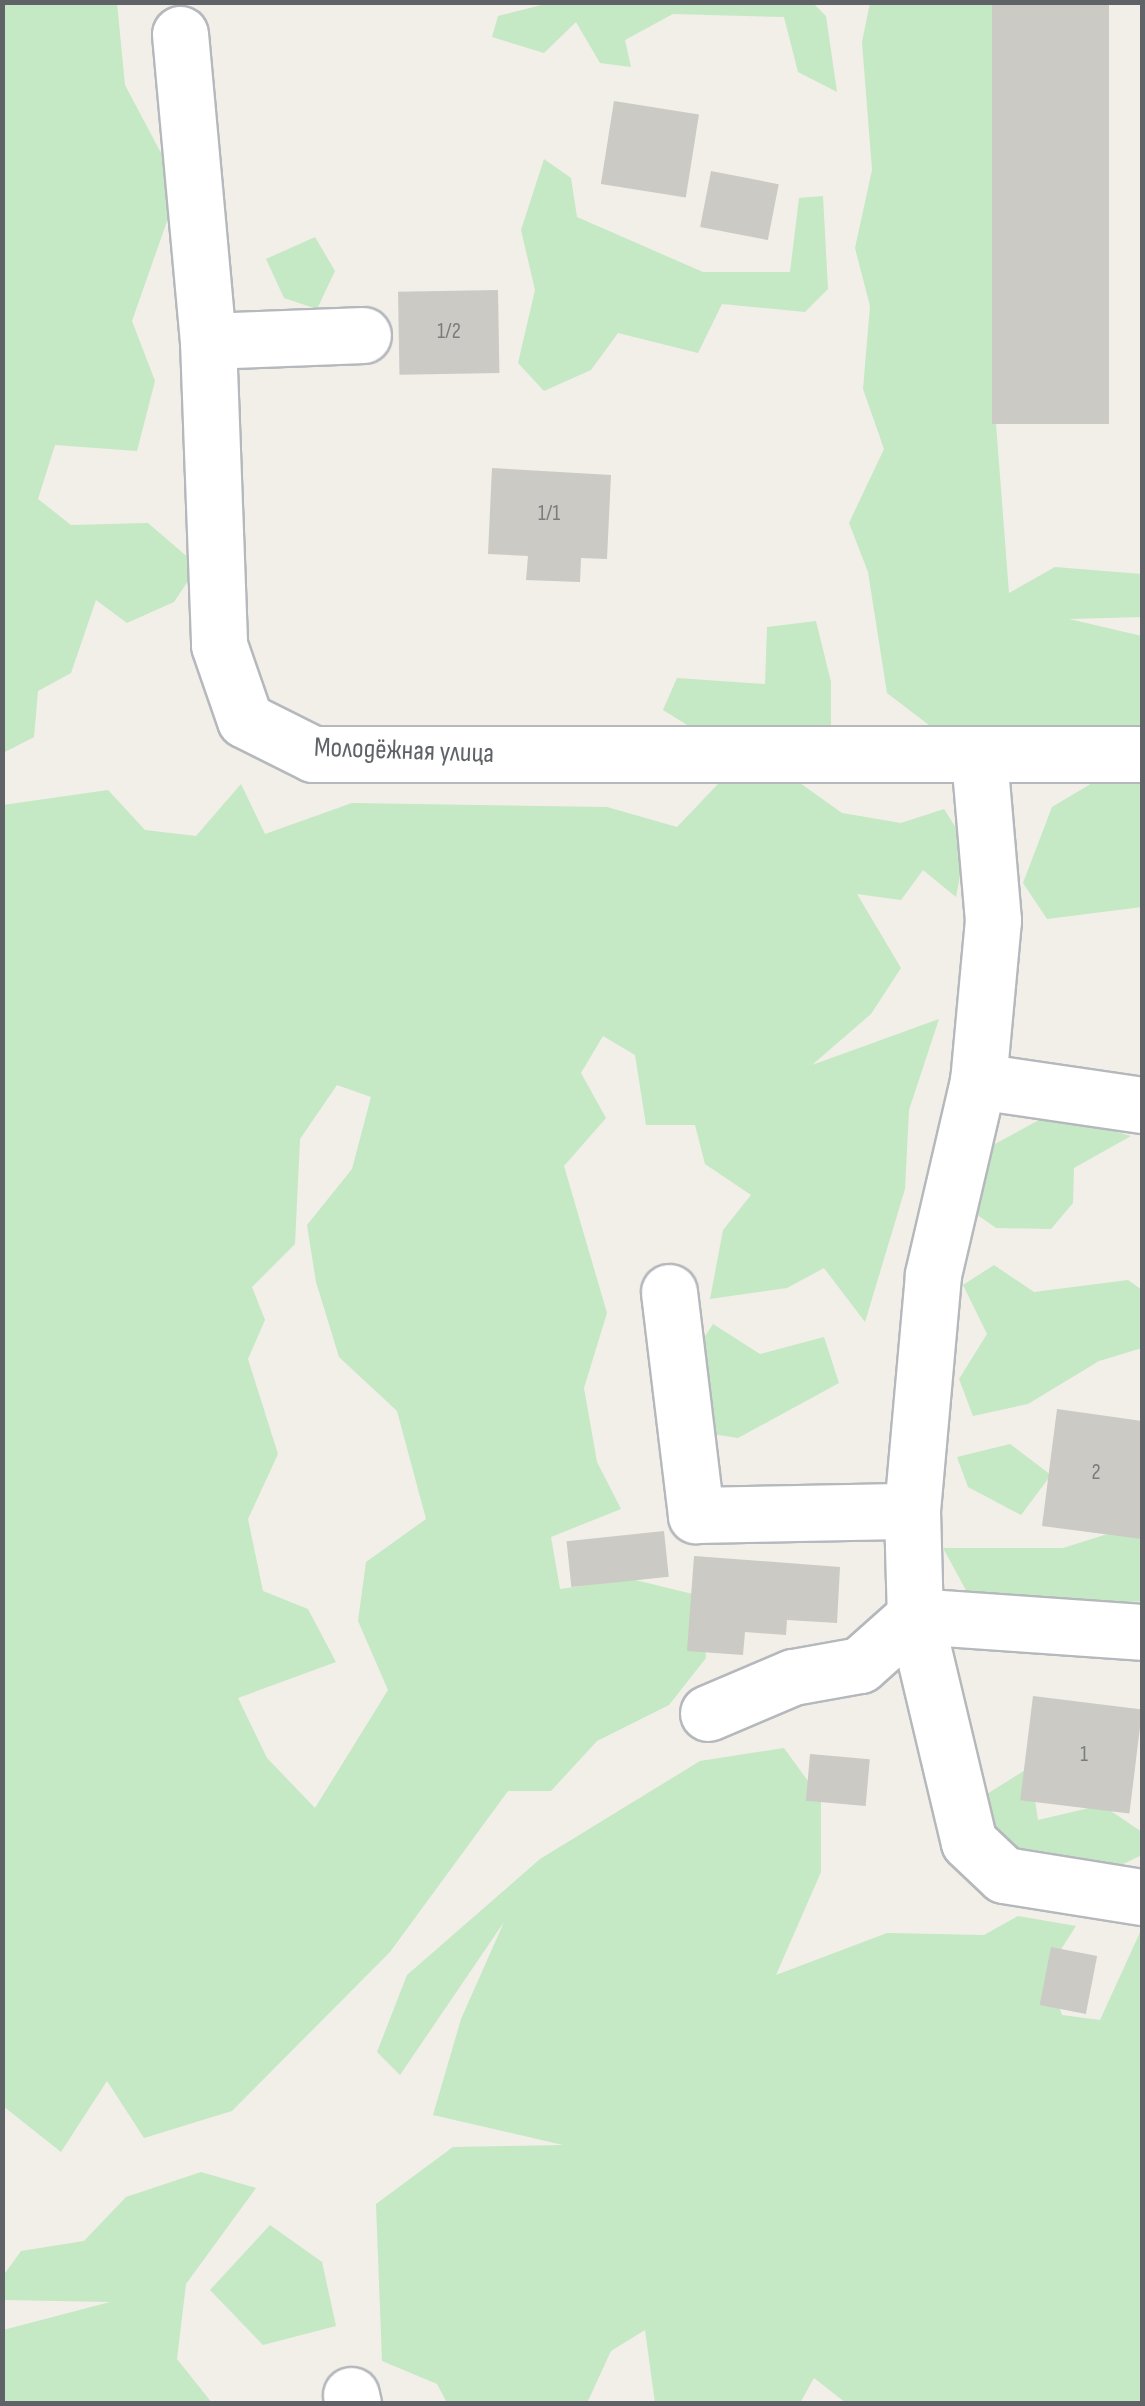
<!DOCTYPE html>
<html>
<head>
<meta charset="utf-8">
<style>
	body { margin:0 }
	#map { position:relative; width:1145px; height:2406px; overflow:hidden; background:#f1efe8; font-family:"Sofia Sans Condensed",sans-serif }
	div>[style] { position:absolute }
	.green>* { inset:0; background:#c5e8c5 }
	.building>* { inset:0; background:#cccac5; transform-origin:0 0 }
	.roads { filter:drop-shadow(2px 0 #b5b8bc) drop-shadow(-2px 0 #b5b8bc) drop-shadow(0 2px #b5b8bc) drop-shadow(0 -2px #b5b8bc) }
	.minor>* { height:55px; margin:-27.5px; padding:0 27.5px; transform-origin:27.5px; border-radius:27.5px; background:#fff }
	span { translate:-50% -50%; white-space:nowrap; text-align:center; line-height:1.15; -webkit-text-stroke:8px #fff; paint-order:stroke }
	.number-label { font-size:22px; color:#7a7d7f }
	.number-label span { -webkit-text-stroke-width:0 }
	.street-label { font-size:28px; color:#5f6368 }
	.frame { position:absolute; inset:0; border:5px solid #5f6368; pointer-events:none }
</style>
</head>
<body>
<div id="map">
	<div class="green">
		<div style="clip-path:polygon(553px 2px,813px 3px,826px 16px,837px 92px,798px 72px,784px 17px,673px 14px,625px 40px,631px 67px,600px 63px,576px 22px,544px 53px,492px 37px,498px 16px)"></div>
		<div style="clip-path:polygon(3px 3px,117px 3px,125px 85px,179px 187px,132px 321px,155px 381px,137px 451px,55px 445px,38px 499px,71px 525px,148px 523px,198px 566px,174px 602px,127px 623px,96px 600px,71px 673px,38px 691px,34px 737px,3px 753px)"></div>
		<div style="clip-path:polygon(870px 3px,992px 3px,996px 424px,1009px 593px,1055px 567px,1142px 574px,1142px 617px,1069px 619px,1142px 636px,1142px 737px,942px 735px,887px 693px,868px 572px,849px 523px,884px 449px,863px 389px,870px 306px,855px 248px,872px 170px,862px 42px)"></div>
		<div style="clip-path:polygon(544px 159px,571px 178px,577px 217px,703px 272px,790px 272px,799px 198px,823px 196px,828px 289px,805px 312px,722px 304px,698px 353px,618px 333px,591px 370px,544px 391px,518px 363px,535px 290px,521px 230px)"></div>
		<div style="clip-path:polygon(315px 237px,335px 271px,317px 309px,284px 298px,266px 259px)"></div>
		<div style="clip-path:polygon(816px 621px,831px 682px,831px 743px,721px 746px,663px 710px,677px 678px,765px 684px,767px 627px)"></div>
		<div style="clip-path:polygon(1119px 767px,1142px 772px,1142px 907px,1047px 919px,1023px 883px,1052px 807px)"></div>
		<div style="clip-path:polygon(evenodd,793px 778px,842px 813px,901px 823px,944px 809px,966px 844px,956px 897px,923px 870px,901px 900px,857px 894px,901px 968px,871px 1014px,812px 1065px,939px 1019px,909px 1110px,905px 1189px,865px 1322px,824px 1268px,787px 1288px,710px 1299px,723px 1230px,751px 1195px,705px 1164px,695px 1125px,646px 1125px,635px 1055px,603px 1036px,581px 1073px,606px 1118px,564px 1166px,607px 1313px,584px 1388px,597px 1462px,621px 1509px,551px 1537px,560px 1589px,631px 1579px,701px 1596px,706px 1658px,669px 1705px,597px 1741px,551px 1791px,508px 1791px,390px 1952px,232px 2111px,144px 2138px,107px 2081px,61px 2152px,3px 2106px,3px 805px,108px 790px,145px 830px,196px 836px,241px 784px,265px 834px,352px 803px,607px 807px,677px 827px,719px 783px,793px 778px,337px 1085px,371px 1097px,352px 1169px,307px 1225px,316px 1282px,339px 1357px,397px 1411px,426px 1519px,366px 1562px,358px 1621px,388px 1690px,315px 1808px,267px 1758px,238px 1698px,336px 1662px,308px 1609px,263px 1591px,248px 1519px,278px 1454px,248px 1359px,265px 1320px,252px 1287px,295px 1244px,300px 1139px,337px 1085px)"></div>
		<div style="clip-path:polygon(1052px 1113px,1131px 1136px,1074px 1168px,1073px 1203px,1051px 1229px,996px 1228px,976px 1214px,993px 1145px)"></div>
		<div style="clip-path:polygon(994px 1265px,1034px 1292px,1128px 1280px,1142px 1290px,1142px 1348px,1099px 1361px,1028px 1404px,973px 1416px,959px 1379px,987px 1334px,963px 1285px)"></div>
		<div style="clip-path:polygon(713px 1324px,760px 1354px,824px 1337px,839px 1383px,738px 1438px,693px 1431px,684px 1368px)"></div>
		<div style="clip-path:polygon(1010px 1444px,1051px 1475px,1021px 1515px,968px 1487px,957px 1457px)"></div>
		<div style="clip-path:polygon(1136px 1525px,1142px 1528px,1142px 1601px,1017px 1611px,967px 1592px,943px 1548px,1063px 1548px)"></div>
		<div style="clip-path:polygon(784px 1748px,821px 1799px,821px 1872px,776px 1975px,887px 1933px,984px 1935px,1018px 1916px,1076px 1926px,1047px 1971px,1062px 2015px,1100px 2020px,1142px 1928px,1142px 2403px,846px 2403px,814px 2378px,800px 2403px,655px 2403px,645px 2330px,611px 2351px,587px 2403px,447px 2403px,437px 2384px,382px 2361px,376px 2204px,453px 2147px,563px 2145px,433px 2115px,461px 2019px,504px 1922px,400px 2075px,377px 2052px,407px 1975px,540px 1859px,700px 1761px)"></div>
		<div style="clip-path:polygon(1030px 1767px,1038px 1820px,1102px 1805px,1142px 1832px,1142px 1855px,1079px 1885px,985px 1847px,979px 1799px)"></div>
		<div style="clip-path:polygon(201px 2172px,256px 2188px,186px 2284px,177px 2359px,212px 2403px,3px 2403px,3px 2330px,110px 2302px,3px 2300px,3px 2276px,21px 2251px,84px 2241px,126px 2197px)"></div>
		<div style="clip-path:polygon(270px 2225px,322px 2262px,336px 2326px,263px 2345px,210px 2290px)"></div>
	</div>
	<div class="building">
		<div style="left:992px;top:2px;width:117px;height:422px"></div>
		<div style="left:614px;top:101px;width:86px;height:84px;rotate:9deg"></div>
		<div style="left:711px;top:171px;width:69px;height:57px;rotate:11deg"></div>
		<div style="left:498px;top:290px;width:83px;height:100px;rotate:89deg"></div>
		<div style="clip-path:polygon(492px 468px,611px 475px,607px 559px,581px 558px,580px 582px,526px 580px,528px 556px,488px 554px)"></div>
		<div style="clip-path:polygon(1057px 1409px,1142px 1421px,1142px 1539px,1042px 1526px)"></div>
		<div style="left:664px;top:1531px;width:46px;height:98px;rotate:84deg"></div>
		<div style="clip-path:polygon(694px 1556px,840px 1567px,837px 1623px,787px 1620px,786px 1635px,745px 1632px,743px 1655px,687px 1651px)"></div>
		<div style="left:1033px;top:1696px;width:110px;height:105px;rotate:7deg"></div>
		<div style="left:810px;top:1754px;width:60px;height:47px;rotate:5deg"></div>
		<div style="left:1051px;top:1947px;width:47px;height:59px;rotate:11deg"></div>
	</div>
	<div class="roads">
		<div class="minor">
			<div style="left:180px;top:34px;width:308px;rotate:84.8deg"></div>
			<div style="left:208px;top:341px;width:304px;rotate:87.9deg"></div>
			<div style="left:219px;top:645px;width:79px;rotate:70.9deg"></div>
			<div style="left:245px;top:720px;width:76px;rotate:26.6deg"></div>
			<div style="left:313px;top:754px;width:829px"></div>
			<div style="left:208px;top:341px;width:155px;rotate:-2.2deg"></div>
			<div style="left:979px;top:757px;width:164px;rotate:85.1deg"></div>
			<div style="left:993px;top:920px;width:162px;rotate:95.3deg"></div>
			<div style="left:978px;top:1081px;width:199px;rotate:103.1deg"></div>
			<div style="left:933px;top:1275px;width:237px;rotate:95.1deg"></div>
			<div style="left:912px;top:1511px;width:105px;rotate:88.4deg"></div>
			<div style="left:915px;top:1616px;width:232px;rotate:76.6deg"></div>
			<div style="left:969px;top:1842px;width:48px;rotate:43.3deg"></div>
			<div style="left:1004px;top:1875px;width:140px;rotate:9.1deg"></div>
			<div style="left:978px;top:1081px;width:166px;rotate:8.3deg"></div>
			<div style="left:669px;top:1292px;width:225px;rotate:83.1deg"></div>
			<div style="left:696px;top:1515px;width:216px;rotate:-1.1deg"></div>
			<div style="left:708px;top:1713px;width:92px;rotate:-23deg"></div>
			<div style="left:793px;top:1677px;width:68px;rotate:-10.2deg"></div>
			<div style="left:860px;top:1665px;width:74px;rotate:-41.7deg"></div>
			<div style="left:915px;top:1616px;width:228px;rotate:4deg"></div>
			<div style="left:351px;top:2395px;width:9px;rotate:77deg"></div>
		</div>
	</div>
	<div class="number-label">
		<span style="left:449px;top:332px">1/2</span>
		<span style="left:549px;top:514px">1/1</span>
		<span style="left:1096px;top:1473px">2</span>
		<span style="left:1084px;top:1755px">1</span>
	</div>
	<div class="street-label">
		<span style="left:404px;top:751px;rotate:2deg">Молодёжная улица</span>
	</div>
	<div class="frame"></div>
</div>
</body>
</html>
